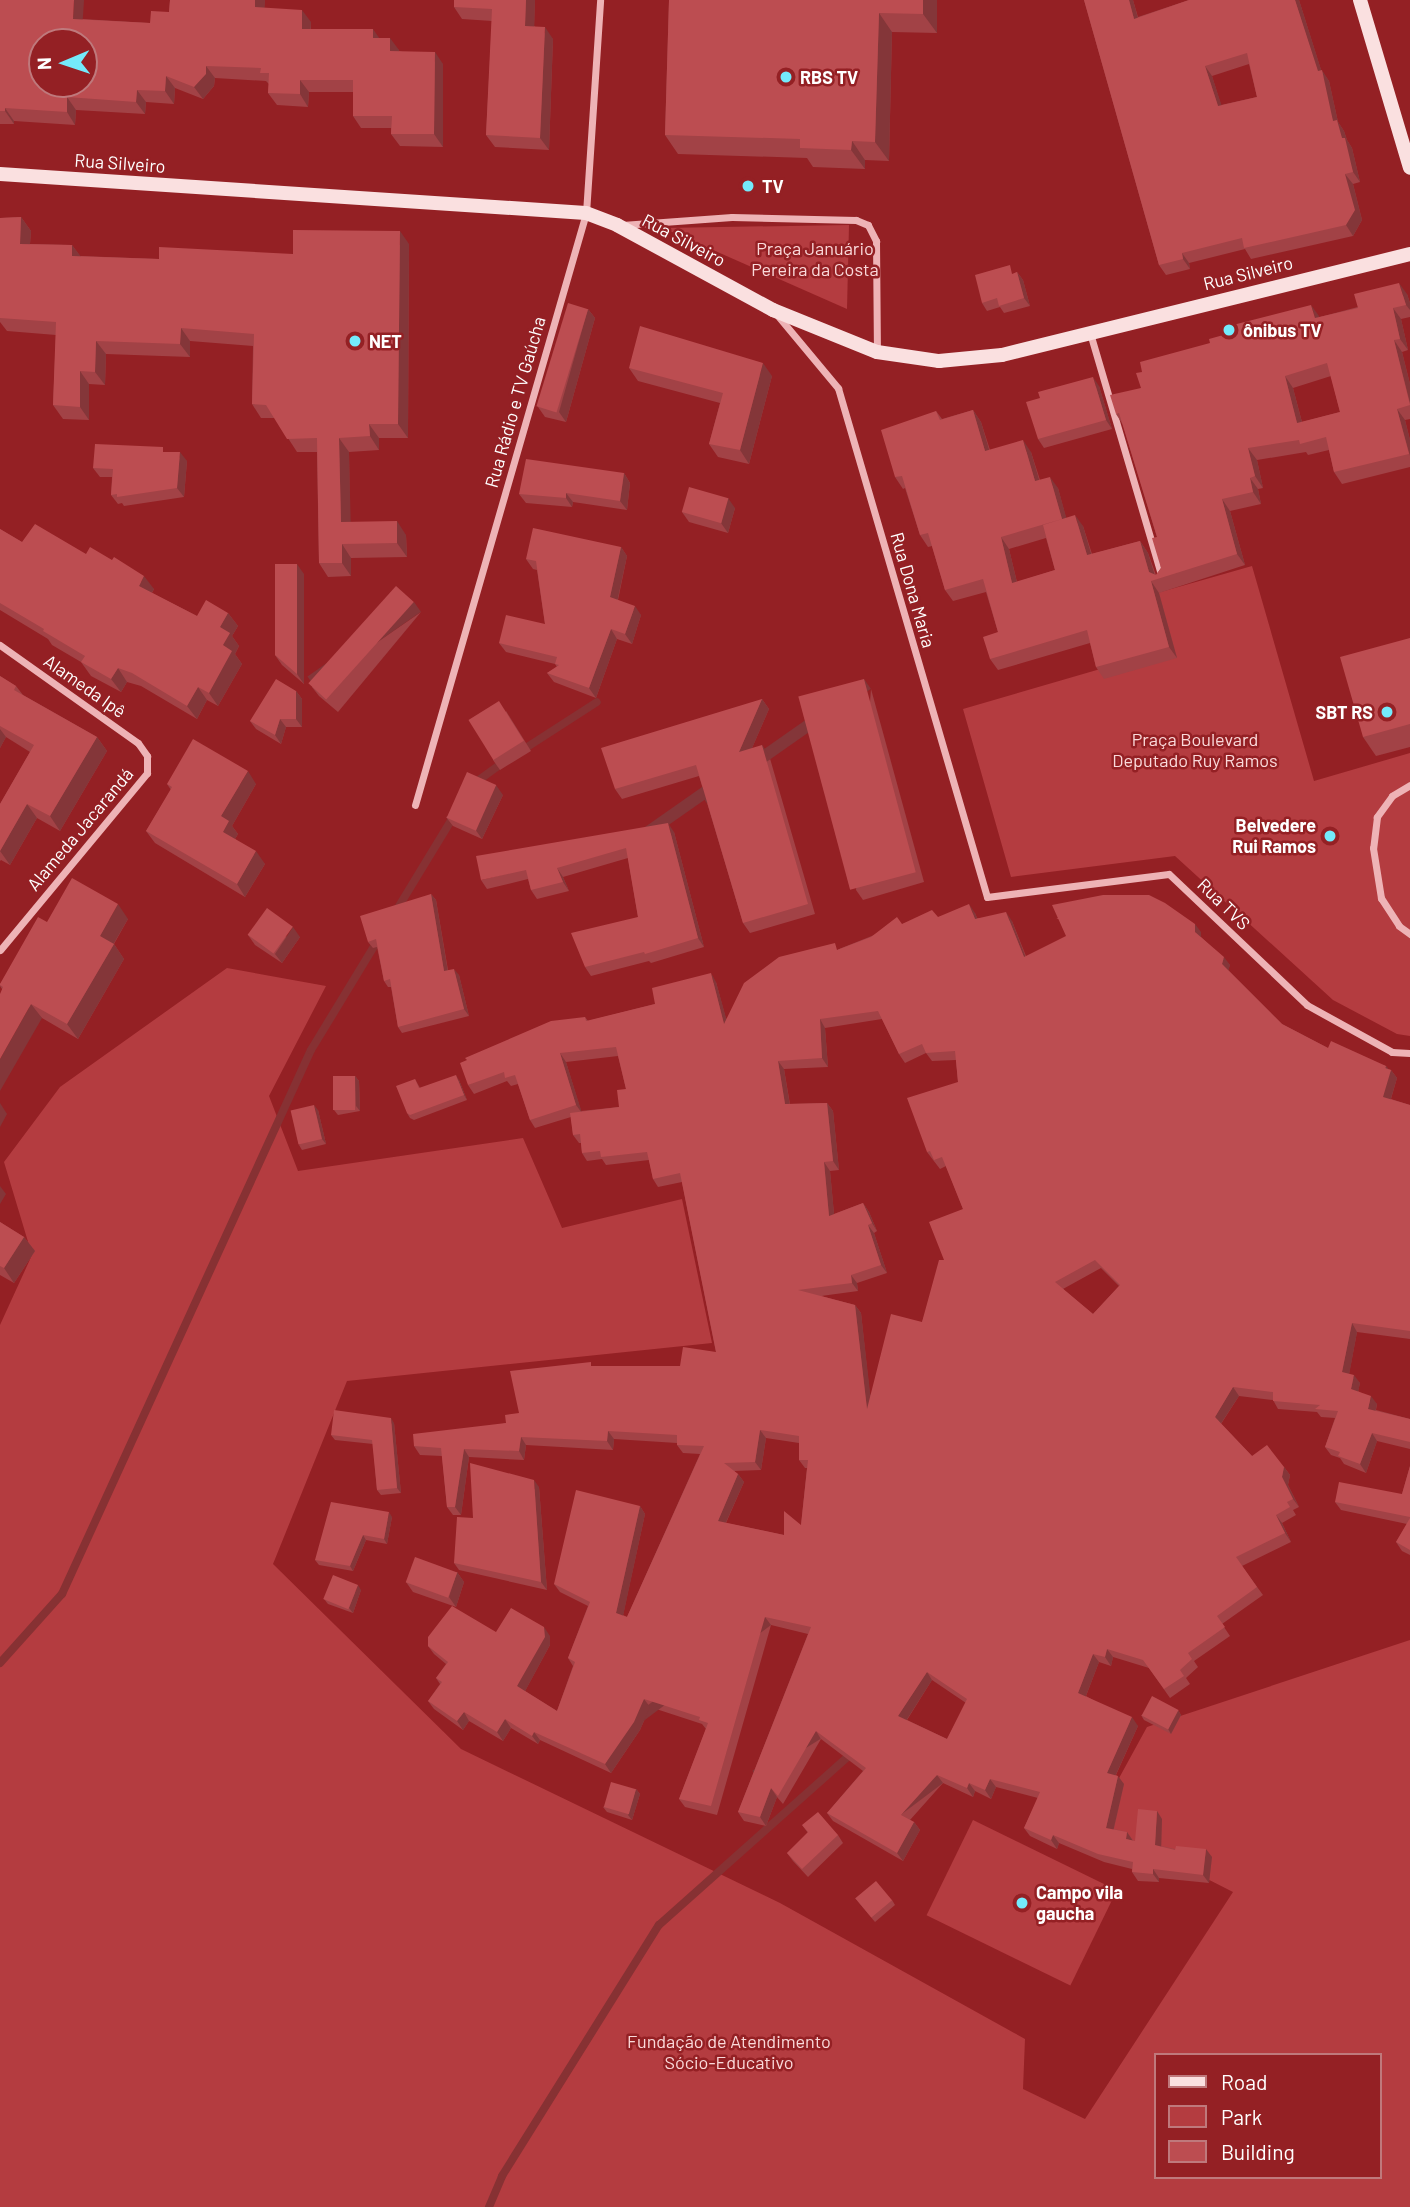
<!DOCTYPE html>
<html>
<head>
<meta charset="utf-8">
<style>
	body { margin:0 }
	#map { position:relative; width:1410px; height:2207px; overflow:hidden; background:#942024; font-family:Barlow,sans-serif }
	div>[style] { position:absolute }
	.green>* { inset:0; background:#b43c40; transform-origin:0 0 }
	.stream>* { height:8px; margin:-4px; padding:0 4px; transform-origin:4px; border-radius:4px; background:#873133 }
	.street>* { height:7px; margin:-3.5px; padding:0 3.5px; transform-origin:3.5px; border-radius:3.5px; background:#eeb3b6 }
	.secondary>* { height:14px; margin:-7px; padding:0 7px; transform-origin:7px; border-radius:7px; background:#fae0e0 }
	.wall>* { inset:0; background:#a24246 }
	.shaded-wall>* { inset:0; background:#843639; transform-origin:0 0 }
	.building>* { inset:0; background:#bc4d51; transform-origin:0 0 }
	.dots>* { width:19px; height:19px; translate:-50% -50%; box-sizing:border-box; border:4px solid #942024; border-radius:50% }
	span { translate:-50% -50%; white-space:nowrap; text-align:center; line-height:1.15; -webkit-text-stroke:5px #942024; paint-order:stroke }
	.poi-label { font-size:18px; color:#fff; font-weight:700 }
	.left { translate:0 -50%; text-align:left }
	.right { translate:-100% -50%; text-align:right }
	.street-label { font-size:18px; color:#fff }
	.park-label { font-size:18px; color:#fad9da }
	.legend { position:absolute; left:1154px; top:2053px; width:228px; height:126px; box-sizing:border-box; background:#942024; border:2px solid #bf797c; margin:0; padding:9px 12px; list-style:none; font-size:21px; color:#fff }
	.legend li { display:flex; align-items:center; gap:14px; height:35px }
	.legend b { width:35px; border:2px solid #bf797c }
	.north { position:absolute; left:28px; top:28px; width:70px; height:70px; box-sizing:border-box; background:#942024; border:2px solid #bf797c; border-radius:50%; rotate:268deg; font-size:19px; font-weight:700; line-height:28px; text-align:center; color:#fff }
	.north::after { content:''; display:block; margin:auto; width:24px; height:32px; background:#74eafb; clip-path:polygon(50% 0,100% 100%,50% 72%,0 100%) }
</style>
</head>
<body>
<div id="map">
	<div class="green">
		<div style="clip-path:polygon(849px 225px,847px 309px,663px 228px)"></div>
		<div style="clip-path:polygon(1252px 566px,1314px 781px,1410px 753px,1410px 1036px,1397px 1034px,1333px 1000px,1175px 856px,1011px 877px,963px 709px,1145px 656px,1129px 601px)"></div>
		<div style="clip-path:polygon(evenodd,227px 968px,326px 986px,269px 1096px,298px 1171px,523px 1138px,562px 1228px,682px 1199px,712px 1343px,347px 1381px,273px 1564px,461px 1749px,780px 1903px,1025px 2039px,1023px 2089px,1085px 2119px,1233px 1892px,1095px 1822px,1147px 1727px,1410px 1640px,1410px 2207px,0 2207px,0 1325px,32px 1255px,4px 1162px,60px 1087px,227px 968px,1156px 2055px,1380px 2055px,1380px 2177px,1156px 2177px,1156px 2055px)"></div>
		<div style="left:973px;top:1820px;width:160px;height:106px;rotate:26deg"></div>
	</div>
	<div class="stream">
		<div style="left:521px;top:751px;width:90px;rotate:-32.8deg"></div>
		<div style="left:472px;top:785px;width:39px;rotate:-36deg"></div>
		<div style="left:396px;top:911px;width:114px;rotate:-58.7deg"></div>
		<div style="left:0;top:1663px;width:93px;rotate:-48.1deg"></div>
		<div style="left:62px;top:1594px;width:598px;rotate:-65.41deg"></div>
		<div style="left:311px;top:1050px;width:129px;rotate:-58.7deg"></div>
		<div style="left:489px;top:2207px;width:34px;rotate:-67deg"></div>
		<div style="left:502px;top:2176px;width:296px;rotate:-58deg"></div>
		<div style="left:659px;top:1925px;width:260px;rotate:-41.7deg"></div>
	</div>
	<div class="street">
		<div style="left:622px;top:225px;width:110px;rotate:-4.2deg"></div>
		<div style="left:732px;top:217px;width:124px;rotate:1.4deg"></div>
		<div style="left:856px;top:220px;width:13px;rotate:23deg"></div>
		<div style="left:868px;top:225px;width:18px;rotate:63deg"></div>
		<div style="left:876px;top:241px;width:111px;rotate:89.5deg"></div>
		<div style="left:778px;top:316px;width:94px;rotate:50.2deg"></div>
		<div style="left:838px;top:388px;width:530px;rotate:73.68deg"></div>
		<div style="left:987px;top:897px;width:183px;rotate:-7.2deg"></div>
		<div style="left:1169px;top:874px;width:190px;rotate:43.5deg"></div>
		<div style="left:1307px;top:1005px;width:97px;rotate:28.9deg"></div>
		<div style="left:1392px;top:1052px;width:18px;rotate:3deg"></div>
		<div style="left:1090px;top:333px;width:254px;rotate:73.6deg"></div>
		<div style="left:0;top:645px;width:169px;rotate:35.4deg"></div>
		<div style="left:138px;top:743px;width:16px;rotate:55deg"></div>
		<div style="left:147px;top:756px;width:17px;rotate:90deg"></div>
		<div style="left:147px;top:773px;width:230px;rotate:129.7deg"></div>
		<div style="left:1410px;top:785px;width:21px;rotate:149deg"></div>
		<div style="left:1392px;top:796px;width:26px;rotate:126deg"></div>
		<div style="left:1377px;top:817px;width:31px;rotate:97deg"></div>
		<div style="left:1373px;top:848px;width:51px;rotate:80.9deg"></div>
		<div style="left:1381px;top:898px;width:33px;rotate:57deg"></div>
		<div style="left:1399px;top:926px;width:14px;rotate:36deg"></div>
		<div style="left:415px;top:805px;width:616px;rotate:-73.89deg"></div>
		<div style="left:586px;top:213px;width:213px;rotate:-86.2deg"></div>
	</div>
	<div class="secondary">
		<div style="left:1360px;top:0;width:175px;rotate:73.4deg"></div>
		<div style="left:0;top:174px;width:587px;rotate:3.81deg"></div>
		<div style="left:586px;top:213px;width:33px;rotate:21deg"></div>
		<div style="left:617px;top:225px;width:178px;rotate:28.6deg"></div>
		<div style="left:773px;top:310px;width:112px;rotate:22deg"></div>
		<div style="left:877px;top:352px;width:63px;rotate:8.3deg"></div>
		<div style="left:939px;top:361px;width:63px;rotate:-5.4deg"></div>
		<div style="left:1002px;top:355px;width:420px;rotate:-13.9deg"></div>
	</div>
	<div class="wall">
		<div style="clip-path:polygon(0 0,82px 19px,150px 23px,169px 12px,170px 0,265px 0,264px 8px,311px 22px,311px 29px,379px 38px,399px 50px,399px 51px,443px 64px,443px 147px,400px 146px,391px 134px,391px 128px,361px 128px,353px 116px,353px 92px,309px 92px,308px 107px,277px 105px,268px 93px,269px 84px,266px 81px,215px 78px,214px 86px,203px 99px,175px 88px,174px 104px,146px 102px,145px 114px,76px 110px,75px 125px,14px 121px,14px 124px,0 124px)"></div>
		<div style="clip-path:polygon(535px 0,534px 26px,553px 39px,549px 150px,495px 147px,486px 135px,492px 21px,462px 19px,454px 7px)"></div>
		<div style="clip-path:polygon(669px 0,937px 0,937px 33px,892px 32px,889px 161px,865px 160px,865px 169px,813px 167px,807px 158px,678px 154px,665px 135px)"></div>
		<div style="clip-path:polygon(evenodd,1084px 0,1133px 0,1138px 17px,1189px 0,1299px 0,1321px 70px,1329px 81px,1338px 122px,1344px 131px,1347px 140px,1352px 148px,1360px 182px,1353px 184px,1362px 220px,1353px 236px,1251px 259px,1245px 249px,1189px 263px,1190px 269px,1166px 275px,1159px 265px,1084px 0,1249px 64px,1257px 97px,1221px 105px,1212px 76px,1249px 64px)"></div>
		<div style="clip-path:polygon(21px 217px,31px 231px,30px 244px,72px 245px,80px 256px,159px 259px,293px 254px,409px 244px,408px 438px,379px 438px,379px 450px,349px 452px,350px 522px,406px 535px,407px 557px,351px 558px,351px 576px,328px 577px,319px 563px,317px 452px,297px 452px,275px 418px,261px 418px,252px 404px,253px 346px,190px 341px,190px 357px,106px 354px,105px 385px,89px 384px,89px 420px,63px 419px,53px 405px,56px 335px,7px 331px,0 322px,0 218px)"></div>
		<div style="clip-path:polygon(1017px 272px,1023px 280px,1030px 306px,1004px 313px,1000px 307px,987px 311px,982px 303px,1015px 273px)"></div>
		<div style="clip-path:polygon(evenodd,1407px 294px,1410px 303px,1410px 317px,1401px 319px,1408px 350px,1402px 352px,1410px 384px,1410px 419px,1405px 420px,1410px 440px,1410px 467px,1342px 484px,1334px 472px,1329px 450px,1308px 455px,1306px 452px,1257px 460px,1263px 488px,1258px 489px,1261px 504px,1230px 511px,1245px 565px,1159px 593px,1177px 658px,1104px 679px,1096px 667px,1090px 643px,998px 670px,990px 659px,998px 632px,986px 592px,953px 601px,945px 590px,932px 546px,928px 547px,920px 535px,905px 488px,903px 489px,895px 477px,936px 411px,942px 419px,973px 410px,981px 422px,990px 450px,1031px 452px,1040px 480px,1058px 488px,1066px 518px,1083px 526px,1092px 554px,1140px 541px,1148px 553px,1156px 575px,1161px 568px,1157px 537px,1123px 425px,1116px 414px,1141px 388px,1320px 317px,1407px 294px,1331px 376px,1340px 412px,1302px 422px,1293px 388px,1331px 376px,1407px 294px,1046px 538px,1055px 570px,1017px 582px,1009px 549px,1046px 538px)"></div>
		<div style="clip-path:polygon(588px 309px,595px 318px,566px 422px,545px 417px,538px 407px)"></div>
		<div style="clip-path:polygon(629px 368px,772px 376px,749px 464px,718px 457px,709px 444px,720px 403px,638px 381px)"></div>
		<div style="clip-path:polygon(1099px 386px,1112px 429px,1044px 448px,1038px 439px,1040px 398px)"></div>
		<div style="clip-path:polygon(167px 452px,187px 461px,184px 497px,124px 506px,122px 503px,118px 504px,111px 495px,112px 477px,100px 477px,93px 468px)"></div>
		<div style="clip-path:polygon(624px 473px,630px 483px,627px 510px,573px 502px,572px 507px,526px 503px,519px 494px)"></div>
		<div style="clip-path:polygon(735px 508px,728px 533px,689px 522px,682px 512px)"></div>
		<div style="clip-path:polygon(0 529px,22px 542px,86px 554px,154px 589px,152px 593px,197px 616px,228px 613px,238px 626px,232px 636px,239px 646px,235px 654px,242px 664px,218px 706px,207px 700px,197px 719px,141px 686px,127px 682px,121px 692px,91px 676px,81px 662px,52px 645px,48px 639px,0 610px)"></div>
		<div style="clip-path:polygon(621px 547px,627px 556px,618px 600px,641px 615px,632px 644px,617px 639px,596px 698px,554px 682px,547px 673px,557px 667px,555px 664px,506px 652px,499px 643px,545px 624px,537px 570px,533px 569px,526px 559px)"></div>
		<div style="clip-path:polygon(304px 574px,304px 684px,282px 665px,275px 655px)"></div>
		<div style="clip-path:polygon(421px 612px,338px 712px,319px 696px,312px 687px)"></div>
		<div style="clip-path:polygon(1410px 638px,1410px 747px,1376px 756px,1363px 737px)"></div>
		<div style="clip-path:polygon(0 676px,16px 686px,23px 695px,97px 737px,107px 751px,60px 831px,37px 818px,10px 865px,1px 860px,0 861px,0 804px,30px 752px,6px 737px,0 748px)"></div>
		<div style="clip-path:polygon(871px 689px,924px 882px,863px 900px,856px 890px)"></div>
		<div style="clip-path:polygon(296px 691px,302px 699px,302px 727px,286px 727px,281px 744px,256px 729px,250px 721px)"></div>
		<div style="clip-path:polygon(762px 699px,769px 709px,752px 748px,769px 755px,815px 914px,750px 933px,743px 923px,699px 776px,622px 799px,615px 789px)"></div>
		<div style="clip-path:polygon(506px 711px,531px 751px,500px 770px,493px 760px)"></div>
		<div style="clip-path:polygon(167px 784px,256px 784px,232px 826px,238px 834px,235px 839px,265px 864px,245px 897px,155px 843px,146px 831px,171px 790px)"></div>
		<div style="clip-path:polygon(503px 795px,482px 839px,453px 826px,446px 817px)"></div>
		<div style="clip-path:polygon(674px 832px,704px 947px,651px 963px,649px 961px,591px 976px,585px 967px,638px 917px,628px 858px,563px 877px,569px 891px,537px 899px,531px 890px,528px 879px,487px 889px,481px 880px)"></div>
		<div style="clip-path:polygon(431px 894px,436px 900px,448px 970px,459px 975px,469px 1016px,402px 1033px,398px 1027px,391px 987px,388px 987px,384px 981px,377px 947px,373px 948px,368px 942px)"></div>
		<div style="clip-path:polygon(evenodd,975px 913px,977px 918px,1012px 921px,1026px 956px,1201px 932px,1201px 937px,1230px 965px,1228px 970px,1282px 1024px,1328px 1048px,1386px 1066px,1388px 1069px,1391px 1070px,1397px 1078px,1391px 1099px,1410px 1105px,1410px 1339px,1357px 1332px,1349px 1374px,1360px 1383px,1358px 1391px,1377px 1404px,1376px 1410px,1410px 1419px,1410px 1449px,1377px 1441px,1366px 1473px,1344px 1464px,1340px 1458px,1331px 1455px,1325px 1447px,1335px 1418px,1321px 1417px,1317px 1412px,1278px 1409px,1273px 1400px,1239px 1396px,1221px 1424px,1252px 1456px,1284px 1467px,1290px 1475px,1288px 1485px,1299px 1507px,1293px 1510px,1296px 1515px,1282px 1523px,1291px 1542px,1242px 1566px,1263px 1595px,1222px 1624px,1230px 1636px,1194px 1661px,1198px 1667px,1186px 1678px,1190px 1684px,1170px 1698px,1149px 1668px,1113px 1657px,1111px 1666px,1099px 1662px,1086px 1696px,1138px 1726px,1116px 1775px,1124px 1784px,1114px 1829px,1127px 1832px,1133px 1840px,1135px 1841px,1162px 1819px,1161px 1846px,1212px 1857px,1209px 1883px,1159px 1878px,1159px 1882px,1138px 1881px,1132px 1872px,1132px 1869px,1104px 1862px,1059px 1843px,1057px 1849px,1030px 1836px,1024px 1828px,1038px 1798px,996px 1787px,991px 1799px,975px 1791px,973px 1797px,943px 1783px,910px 1820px,914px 1822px,920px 1830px,903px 1861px,833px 1821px,827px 1813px,863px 1771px,821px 1739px,783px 1804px,777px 1797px,766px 1826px,744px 1821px,738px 1812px,808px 1634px,771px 1625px,717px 1815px,685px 1807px,679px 1799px,706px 1729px,702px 1724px,650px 1707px,640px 1730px,611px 1773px,540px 1740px,538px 1744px,511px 1728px,503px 1741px,469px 1721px,463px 1730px,434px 1709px,428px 1701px,440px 1684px,436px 1678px,446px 1664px,434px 1654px,428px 1646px,496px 1632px,550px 1636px,550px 1645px,525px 1691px,557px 1711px,573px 1666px,568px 1658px,588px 1606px,560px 1592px,554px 1584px,640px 1506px,645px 1514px,623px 1615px,627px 1617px,700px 1454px,683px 1453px,677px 1445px,677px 1443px,614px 1439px,613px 1450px,526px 1445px,524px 1460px,469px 1457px,461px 1515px,453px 1515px,447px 1507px,442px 1456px,420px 1455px,414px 1446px,506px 1423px,519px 1413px,594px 1366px,680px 1366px,716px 1352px,682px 1182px,658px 1187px,653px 1179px,649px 1160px,606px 1165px,602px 1159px,587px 1161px,582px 1153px,581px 1143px,579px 1143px,573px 1135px,571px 1117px,535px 1128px,530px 1120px,518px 1084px,511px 1086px,507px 1081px,474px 1094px,468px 1085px,585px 1017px,588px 1021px,655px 1004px,716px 982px,726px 1019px,839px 949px,902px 924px,938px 917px,975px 913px,882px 1019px,899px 1054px,905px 1063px,926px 1053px,932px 1061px,956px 1060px,958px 1082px,927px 1152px,940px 1169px,946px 1166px,963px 1209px,922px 1322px,870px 1396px,861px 1313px,855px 1305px,821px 1296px,858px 1291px,857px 1283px,887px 1273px,874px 1233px,877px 1231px,869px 1212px,863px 1203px,834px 1214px,830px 1171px,839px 1170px,833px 1111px,827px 1103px,790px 1104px,784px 1069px,828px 1067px,825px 1028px,882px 1019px,975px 913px,618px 1056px,626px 1089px,619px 1107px,581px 1111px,566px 1062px,618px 1056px,975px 913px,1101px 1268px,1119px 1286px,1093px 1314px,1063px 1289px,1101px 1268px,975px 913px,766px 1438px,799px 1443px,799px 1460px,805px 1468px,807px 1468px,801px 1525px,784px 1535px,726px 1523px,744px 1482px,738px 1474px,734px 1471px,761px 1470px,766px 1438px,975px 913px,932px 1680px,966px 1703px,947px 1739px,907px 1720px,932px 1680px)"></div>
		<div style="clip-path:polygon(128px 919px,114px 944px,124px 959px,78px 1039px,42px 1018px,2px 989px,0 986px,0 984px,47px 922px)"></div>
		<div style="clip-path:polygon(248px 935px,300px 937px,282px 963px,255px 945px)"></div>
		<div style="clip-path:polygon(355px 1076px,359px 1081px,360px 1111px,338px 1115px,334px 1110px)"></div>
		<div style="clip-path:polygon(415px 1079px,420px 1088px,459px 1080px,467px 1100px,414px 1120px,410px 1118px,407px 1113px)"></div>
		<div style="clip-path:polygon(318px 1110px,326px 1144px,302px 1150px,299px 1145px)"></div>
		<div style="clip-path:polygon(0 1222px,24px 1237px,35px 1251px,14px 1283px,0 1275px)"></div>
		<div style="clip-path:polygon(394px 1423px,401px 1493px,381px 1495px,377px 1490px,373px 1444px,335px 1440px,331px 1435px)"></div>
		<div style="clip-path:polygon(1410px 1466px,1410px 1555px,1402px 1551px,1396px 1542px,1407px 1524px,1341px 1510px,1335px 1502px,1402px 1494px)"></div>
		<div style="clip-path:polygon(539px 1487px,547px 1590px,459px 1570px,454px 1563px,473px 1518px)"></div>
		<div style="clip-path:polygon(392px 1517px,387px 1544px,366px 1540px,353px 1571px,319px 1565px,315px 1560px)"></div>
		<div style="clip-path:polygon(457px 1572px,464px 1582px,456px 1607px,413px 1592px,406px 1582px)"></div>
		<div style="clip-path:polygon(361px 1590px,353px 1613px,328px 1604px,324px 1599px)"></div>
		<div style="clip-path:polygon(1178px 1710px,1181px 1715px,1171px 1734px,1144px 1720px,1141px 1715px)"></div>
		<div style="clip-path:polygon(636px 1789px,640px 1794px,632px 1820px,607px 1812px,603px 1807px)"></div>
		<div style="clip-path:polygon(802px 1825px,838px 1835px,843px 1843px,808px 1877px,793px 1861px,787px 1853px,808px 1833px)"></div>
		<div style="clip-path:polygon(855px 1898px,892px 1900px,895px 1905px,875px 1922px)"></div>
	</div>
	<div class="shaded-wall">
		<div style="clip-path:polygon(74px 0,84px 0,82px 31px,73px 19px)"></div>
		<div style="clip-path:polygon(255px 0,265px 0,264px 20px,255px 7px)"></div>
		<div style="clip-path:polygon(526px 0,535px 0,534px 38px,525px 26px)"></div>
		<div style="clip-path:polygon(923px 0,937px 0,937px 33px,923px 14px)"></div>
		<div style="clip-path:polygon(1129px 0,1133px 0,1141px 29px,1134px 19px)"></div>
		<div style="clip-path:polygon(1295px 0,1299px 0,1324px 79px,1322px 70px,1329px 81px,1338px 122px,1344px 131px,1347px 140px,1352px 148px,1360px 182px,1353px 172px,1342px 138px,1333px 121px)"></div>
		<div style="clip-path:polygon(302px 10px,311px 22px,310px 41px,302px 29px)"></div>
		<div style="clip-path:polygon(879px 13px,892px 32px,889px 161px,875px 142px)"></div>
		<div style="clip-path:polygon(545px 27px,553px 39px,549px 150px,540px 138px)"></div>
		<div style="clip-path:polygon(373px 29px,382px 42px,373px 38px)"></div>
		<div style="clip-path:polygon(390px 38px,399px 50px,399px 64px,390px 51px)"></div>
		<div style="clip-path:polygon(435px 52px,443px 64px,443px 147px,434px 134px)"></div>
		<div style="clip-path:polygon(206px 66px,215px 78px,214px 86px,203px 99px,194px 87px)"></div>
		<div style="clip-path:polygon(1205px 66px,1212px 76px,1225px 116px,1218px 106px)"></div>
		<div style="clip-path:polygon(166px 76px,175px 88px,174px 104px,165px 91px)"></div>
		<div style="clip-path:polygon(300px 80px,309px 92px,308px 107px,300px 94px)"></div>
		<div style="clip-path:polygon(137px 90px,146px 102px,145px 114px,136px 102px)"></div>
		<div style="clip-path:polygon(67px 97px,76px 110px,75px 125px,67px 112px)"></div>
		<div style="clip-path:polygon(5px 108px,14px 121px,14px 124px,5px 111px)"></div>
		<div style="clip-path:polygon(852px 141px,865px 160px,865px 169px,851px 150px)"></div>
		<div style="clip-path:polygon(1345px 174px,1353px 184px,1362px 220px,1353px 236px,1346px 225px)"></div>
		<div style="clip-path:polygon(21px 217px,31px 231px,29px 257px,20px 244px)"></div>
		<div style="clip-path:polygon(400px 231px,409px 244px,408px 438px,398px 424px)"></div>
		<div style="clip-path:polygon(72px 245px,82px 258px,72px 256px)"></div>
		<div style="clip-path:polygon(1182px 253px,1189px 263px,1190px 269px,1183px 259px)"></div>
		<div style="clip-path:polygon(1017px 272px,1023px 280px,1030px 306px,1024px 298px)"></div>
		<div style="clip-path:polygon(1399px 283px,1407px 294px,1410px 303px,1410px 310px,1406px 305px)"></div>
		<div style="clip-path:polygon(1311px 305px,1319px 316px,1323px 330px,1315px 318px)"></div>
		<div style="clip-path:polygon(1393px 308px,1401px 319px,1408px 350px,1400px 339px)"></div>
		<div style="clip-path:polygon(588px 309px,595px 318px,566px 422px,559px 412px)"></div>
		<div style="clip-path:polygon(181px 328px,190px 341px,190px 357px,180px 344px)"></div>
		<div style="clip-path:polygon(1394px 340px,1402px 352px,1410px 384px,1410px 403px)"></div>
		<div style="clip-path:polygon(96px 341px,106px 354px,105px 385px,95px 372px)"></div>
		<div style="clip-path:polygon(763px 363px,772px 376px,749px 464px,740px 450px)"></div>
		<div style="clip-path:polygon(80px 371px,89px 384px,89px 420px,80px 407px)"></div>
		<div style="clip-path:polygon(1285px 376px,1293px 388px,1305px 434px,1297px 423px)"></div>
		<div style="clip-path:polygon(1093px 377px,1099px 386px,1112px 429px,1106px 420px)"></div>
		<div style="clip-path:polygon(1397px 409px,1405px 420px,1410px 440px,1410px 456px)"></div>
		<div style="clip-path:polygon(973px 410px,981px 422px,993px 463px,985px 451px)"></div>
		<div style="clip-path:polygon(369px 424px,379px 438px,379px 450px,370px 436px)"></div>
		<div style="clip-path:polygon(339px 438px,349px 452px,351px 536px,341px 522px)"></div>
		<div style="clip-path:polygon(1023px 440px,1031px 452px,1043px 493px,1035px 481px)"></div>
		<div style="clip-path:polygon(1248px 448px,1257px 460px,1263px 488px,1255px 476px)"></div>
		<div style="clip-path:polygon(180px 452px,187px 461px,184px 497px,177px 488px)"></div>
		<div style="clip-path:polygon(624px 473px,630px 483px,627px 510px,620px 501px)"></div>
		<div style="clip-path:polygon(1050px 477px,1058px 488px,1070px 531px,1062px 519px)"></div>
		<div style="clip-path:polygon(1250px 478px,1258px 489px,1261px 504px,1253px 492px)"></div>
		<div style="clip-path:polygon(566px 493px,573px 502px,572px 507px,566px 498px)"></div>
		<div style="clip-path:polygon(728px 498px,735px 508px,728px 533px,721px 523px)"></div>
		<div style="clip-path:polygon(1222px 499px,1230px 511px,1245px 565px,1237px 554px)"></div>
		<div style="clip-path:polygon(1075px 515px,1083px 526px,1095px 567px,1087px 555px)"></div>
		<div style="clip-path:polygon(397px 521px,406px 535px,407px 557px,397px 543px)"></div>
		<div style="clip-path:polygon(1001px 537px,1009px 549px,1020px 595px,1012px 583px)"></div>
		<div style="clip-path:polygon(1140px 541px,1148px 553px,1156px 579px,1149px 572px)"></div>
		<div style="clip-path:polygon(342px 544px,351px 558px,351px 576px,342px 563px)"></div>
		<div style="clip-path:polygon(621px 547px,627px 556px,616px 607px,610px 597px)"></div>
		<div style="clip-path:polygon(297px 564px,304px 574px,304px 684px,297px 674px)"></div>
		<div style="clip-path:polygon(144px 576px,154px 589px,148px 599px,139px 586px)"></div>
		<div style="clip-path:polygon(1151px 581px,1159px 593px,1177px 658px,1169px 647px)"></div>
		<div style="left:414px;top:602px;width:12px;height:130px;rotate:55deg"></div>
		<div style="clip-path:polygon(635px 606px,641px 615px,632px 644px,625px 634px)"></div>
		<div style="clip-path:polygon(228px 613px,238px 626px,232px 636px,239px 646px,235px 654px,242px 664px,218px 706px,209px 693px,223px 645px,220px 627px)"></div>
		<div style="clip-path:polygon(611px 629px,617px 639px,596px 698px,589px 688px)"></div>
		<div style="clip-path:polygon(118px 668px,127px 682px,121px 692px,111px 679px)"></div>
		<div style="left:864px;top:679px;width:12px;height:200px;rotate:55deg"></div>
		<div style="clip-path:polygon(198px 687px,207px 700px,197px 719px,187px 706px)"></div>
		<div style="clip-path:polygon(296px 691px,302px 699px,302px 727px,296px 719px)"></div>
		<div style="clip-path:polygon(762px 699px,769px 709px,746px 762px,739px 752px)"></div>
		<div style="clip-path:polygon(280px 719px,286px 727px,281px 744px,275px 735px)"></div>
		<div style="clip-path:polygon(0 729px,6px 737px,0 748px)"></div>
		<div style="clip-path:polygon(97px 737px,107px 751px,60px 831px,50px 816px)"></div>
		<div style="left:762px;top:745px;width:12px;height:166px;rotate:55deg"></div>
		<div style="clip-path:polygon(248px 771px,256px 784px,232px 826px,238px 834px,232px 844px,223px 832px,221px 816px)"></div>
		<div style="clip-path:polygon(496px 785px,503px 795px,482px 839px,475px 829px)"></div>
		<div style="clip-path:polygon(27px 804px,37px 818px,10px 865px,0 851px)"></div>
		<div style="clip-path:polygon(668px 823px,674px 832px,704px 947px,698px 938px)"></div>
		<div style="clip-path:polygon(256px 851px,265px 864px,245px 897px,237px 884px)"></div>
		<div style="clip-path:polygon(557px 868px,563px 877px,569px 891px,563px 882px)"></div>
		<div style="clip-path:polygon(431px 894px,436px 900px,449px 978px,444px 971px)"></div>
		<div style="clip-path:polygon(118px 904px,128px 919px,110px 950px,100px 936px)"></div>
		<div style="clip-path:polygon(969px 904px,975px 913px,981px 927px,975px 919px)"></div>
		<div style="clip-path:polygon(1006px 912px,1012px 921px,1029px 966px,1024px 957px)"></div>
		<div style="clip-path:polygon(1195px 924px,1201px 932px,1201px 940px,1195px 932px)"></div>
		<div style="clip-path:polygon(293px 927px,300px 937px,282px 963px,275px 954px)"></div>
		<div style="clip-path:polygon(114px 944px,124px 959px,78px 1039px,67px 1024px)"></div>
		<div style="clip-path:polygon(1224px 957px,1230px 965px,1228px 972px,1222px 964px)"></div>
		<div style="clip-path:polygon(454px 969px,459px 975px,469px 1016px,464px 1009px)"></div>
		<div style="clip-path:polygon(711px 973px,716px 982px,730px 1032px,724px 1024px)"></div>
		<div style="clip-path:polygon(31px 1004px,42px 1018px,0 1091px,0 1059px)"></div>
		<div style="clip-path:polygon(820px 1019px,825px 1028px,828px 1067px,822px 1058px)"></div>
		<div style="clip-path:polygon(560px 1053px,566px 1062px,582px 1113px,576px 1105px)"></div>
		<div style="clip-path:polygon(778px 1061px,784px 1069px,791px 1112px,785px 1104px)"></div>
		<div style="clip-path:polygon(1386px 1066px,1391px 1072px,1391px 1070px,1397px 1078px,1389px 1105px,1383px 1097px)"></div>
		<div style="clip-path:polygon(456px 1075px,459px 1080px,467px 1100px,464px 1095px)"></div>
		<div style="clip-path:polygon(355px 1076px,359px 1081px,360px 1111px,356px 1106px)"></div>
		<div style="clip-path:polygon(0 1103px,7px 1114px,0 1127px)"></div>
		<div style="clip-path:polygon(827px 1103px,833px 1111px,839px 1170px,833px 1161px)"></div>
		<div style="clip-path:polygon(314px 1105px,318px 1110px,326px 1144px,322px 1139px)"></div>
		<div style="clip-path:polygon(824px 1162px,830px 1171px,835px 1224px,829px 1216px)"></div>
		<div style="clip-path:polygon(0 1186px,6px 1194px,0 1204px)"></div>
		<div style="clip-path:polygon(863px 1203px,869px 1212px,877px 1231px,872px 1223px)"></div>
		<div style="clip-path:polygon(868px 1225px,874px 1233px,887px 1273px,881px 1265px)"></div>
		<div style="clip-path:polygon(24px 1237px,35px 1251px,14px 1283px,4px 1268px)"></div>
		<div style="clip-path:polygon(851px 1275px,857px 1283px,858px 1291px,852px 1283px)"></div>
		<div style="clip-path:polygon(855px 1305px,861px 1313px,873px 1418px,867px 1409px)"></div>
		<div style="clip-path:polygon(1352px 1323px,1357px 1332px,1348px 1381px,1342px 1372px)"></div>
		<div style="clip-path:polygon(1354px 1375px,1360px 1383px,1357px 1397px,1351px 1389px)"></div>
		<div style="clip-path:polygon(1233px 1387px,1239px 1396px,1220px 1425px,1215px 1417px)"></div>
		<div style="clip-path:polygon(1371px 1396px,1377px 1404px,1374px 1417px,1368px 1409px)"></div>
		<div style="clip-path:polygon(391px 1418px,394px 1423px,401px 1493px,397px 1488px)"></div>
		<div style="clip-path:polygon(760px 1430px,766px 1438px,761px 1470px,755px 1462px)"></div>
		<div style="clip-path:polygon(608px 1431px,614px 1439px,613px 1450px,607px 1441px)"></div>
		<div style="clip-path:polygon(1372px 1433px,1377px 1441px,1366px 1473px,1360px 1464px)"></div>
		<div style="clip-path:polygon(521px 1437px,526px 1445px,524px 1460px,519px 1451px)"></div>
		<div style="clip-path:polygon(464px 1449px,469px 1457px,461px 1515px,455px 1507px)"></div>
		<div style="clip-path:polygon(1284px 1467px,1290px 1475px,1288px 1485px,1299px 1507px,1293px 1499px,1282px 1477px)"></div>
		<div style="clip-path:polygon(738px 1474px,744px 1482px,723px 1529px,718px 1521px)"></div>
		<div style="clip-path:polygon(534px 1480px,539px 1487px,547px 1590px,541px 1582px)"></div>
		<div style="clip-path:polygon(640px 1506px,645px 1514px,622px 1621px,616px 1613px)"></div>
		<div style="clip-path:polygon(389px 1512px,392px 1517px,387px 1544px,384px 1539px)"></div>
		<div style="clip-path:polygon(1276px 1515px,1282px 1523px,1291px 1542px,1285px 1533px)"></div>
		<div style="clip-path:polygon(363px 1535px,366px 1540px,353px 1571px,350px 1566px)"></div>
		<div style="clip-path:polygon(457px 1572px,464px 1582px,456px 1607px,449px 1597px)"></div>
		<div style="clip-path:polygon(358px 1585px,361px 1590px,353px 1613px,349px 1608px)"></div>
		<div style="left:765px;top:1617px;width:10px;height:197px;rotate:53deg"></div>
		<div style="clip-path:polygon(544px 1627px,550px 1636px,550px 1645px,523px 1695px,517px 1686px)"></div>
		<div style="clip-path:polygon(1107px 1649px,1113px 1657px,1111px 1666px,1105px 1657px)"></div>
		<div style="clip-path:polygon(1093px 1654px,1099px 1662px,1084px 1701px,1078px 1693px)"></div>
		<div style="clip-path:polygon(927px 1672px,932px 1680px,904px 1724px,898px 1716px)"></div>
		<div style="clip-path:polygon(644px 1699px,650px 1707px,640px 1730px,611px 1773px,605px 1764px)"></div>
		<div style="clip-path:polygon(1178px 1710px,1181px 1715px,1171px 1734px,1168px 1729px)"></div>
		<div style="clip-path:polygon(464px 1712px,469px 1721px,463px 1730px,457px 1721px)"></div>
		<div style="clip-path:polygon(1132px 1717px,1138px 1726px,1113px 1781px,1107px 1773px)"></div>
		<div style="clip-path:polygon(505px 1719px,511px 1728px,503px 1741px,497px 1732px)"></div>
		<div style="left:816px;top:1731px;width:9px;height:75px;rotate:58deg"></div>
		<div style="clip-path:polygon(534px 1732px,540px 1740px,538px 1744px,532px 1736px)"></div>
		<div style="left:937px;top:1775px;width:10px;height:54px;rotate:53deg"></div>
		<div style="clip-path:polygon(1118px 1776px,1124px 1784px,1112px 1836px,1106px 1828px)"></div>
		<div style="clip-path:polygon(990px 1779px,996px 1787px,991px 1799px,985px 1790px)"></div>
		<div style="clip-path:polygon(969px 1783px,975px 1791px,973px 1797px,967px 1788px)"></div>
		<div style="clip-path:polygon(771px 1788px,777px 1797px,766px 1826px,760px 1817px)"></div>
		<div style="clip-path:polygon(636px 1789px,640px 1794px,632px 1820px,628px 1815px)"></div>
		<div style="clip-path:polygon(1157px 1811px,1162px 1819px,1161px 1853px,1155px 1845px)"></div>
		<div style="clip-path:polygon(914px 1822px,920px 1830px,903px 1861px,897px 1853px)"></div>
		<div style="clip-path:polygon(1127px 1832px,1133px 1841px,1126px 1839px)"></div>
		<div style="clip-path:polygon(1053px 1835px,1059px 1843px,1057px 1849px,1051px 1840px)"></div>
		<div style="clip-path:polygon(1206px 1849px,1212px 1857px,1209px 1883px,1203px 1875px)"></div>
		<div style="clip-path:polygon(1153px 1869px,1159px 1878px,1159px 1882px,1153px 1874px)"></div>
	</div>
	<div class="building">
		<div style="clip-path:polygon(evenodd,0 0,74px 0,73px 19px,150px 23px,151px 11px,169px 12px,170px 0,255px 0,255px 7px,302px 10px,302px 29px,373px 29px,373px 38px,390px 38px,390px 51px,435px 52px,434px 134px,391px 134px,392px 116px,353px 116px,353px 80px,300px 80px,300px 94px,268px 93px,269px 73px,260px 73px,261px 68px,206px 66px,206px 74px,194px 87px,166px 76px,165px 91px,137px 90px,136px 102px,67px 97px,67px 112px,5px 108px,5px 111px,0 111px,0 0,42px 42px,84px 42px,84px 84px,42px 84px,42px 42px)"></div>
		<div style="clip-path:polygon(454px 0,526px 0,525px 26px,545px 27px,540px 138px,486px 135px,492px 9px,454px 7px)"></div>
		<div style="clip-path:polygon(669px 0,923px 0,923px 14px,879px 13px,875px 142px,852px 141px,851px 150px,800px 148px,800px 139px,665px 135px)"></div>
		<div style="clip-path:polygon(evenodd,1084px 0,1129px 0,1134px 19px,1189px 0,1295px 0,1318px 71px,1322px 70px,1333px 121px,1337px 120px,1342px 138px,1345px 138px,1353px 172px,1345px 174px,1355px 210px,1346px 225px,1244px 248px,1242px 238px,1182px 253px,1183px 259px,1159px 265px,1084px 0,1247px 53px,1257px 97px,1218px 106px,1205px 66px,1247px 53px)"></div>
		<div style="clip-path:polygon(21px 217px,20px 244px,72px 245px,72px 256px,159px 259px,159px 247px,293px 254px,293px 230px,400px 231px,398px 424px,369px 424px,370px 436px,339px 438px,341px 522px,397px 521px,397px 543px,342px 544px,342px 563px,319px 563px,317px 438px,287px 439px,266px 405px,252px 404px,254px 334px,181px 328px,180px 344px,96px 341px,95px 372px,80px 371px,80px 407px,53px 405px,56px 322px,0 318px,0 218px)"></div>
		<div style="clip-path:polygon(1010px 265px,1012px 274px,1017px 272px,1024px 298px,999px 306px,997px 298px,982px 303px,975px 275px)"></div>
		<div style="clip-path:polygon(evenodd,1399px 283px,1406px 305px,1393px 308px,1400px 339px,1394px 340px,1410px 405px,1397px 409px,1409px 454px,1334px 472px,1326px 437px,1300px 444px,1299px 440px,1248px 448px,1255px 476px,1250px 478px,1253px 492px,1222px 499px,1237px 554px,1151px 581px,1169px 647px,1096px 667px,1087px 630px,990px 659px,983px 637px,998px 632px,983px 579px,945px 590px,928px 533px,920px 535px,902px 476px,895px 477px,881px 430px,936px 411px,940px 420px,973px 410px,985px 451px,1023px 440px,1035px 481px,1050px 477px,1062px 519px,1001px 537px,1012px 583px,1055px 570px,1043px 525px,1075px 515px,1087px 555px,1140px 541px,1149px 572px,1156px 575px,1161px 568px,1152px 538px,1157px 537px,1119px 413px,1116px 414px,1110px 395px,1141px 388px,1136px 373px,1142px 372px,1140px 362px,1210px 343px,1209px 339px,1227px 334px,1225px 327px,1311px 305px,1315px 318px,1358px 308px,1354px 294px,1399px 283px,1327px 363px,1340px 412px,1297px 423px,1285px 376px,1327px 363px)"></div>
		<div style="left:568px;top:303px;width:21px;height:108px;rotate:17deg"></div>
		<div style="clip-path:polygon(640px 326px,763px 363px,740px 450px,709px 444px,723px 393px,629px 368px)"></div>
		<div style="clip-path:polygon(1093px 377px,1106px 420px,1038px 439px,1026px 402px,1040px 398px,1038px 392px)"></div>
		<div style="clip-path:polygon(95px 444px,163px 447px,163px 452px,180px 452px,177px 488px,117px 497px,117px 494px,111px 495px,113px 469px,93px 468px)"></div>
		<div style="clip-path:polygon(526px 459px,624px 473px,620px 501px,566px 493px,566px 498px,519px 494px)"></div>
		<div style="left:689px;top:487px;width:41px;height:26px;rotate:16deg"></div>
		<div style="clip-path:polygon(35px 524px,86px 554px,90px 547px,112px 560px,114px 557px,144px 576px,139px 586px,197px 616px,206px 600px,228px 613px,220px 627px,230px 633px,223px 645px,232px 651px,209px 693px,198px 687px,187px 706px,132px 673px,118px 668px,111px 679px,81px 662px,85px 656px,43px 631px,44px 629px,0 603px,0 529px,22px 542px)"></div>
		<div style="clip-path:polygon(533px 528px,621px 547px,610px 597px,635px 606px,625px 634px,611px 629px,589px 688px,547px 673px,559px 665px,555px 664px,557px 657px,499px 643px,506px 615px,545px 624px,536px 561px,526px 559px)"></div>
		<div style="clip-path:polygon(275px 564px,297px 564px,297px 674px,275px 655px)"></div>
		<div style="left:396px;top:586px;width:24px;height:131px;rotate:42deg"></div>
		<div style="clip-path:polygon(1410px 638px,1410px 724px,1363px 737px,1340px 657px)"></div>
		<div style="clip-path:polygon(0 676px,16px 686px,14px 690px,97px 737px,50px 816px,27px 804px,0 851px,0 804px,34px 745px,0 726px)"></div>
		<div style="clip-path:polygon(276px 679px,296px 691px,296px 719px,280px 719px,275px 735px,250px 721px)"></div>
		<div style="left:864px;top:679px;width:200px;height:68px;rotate:75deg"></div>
		<div style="clip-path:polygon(762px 699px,739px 752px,762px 745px,808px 904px,743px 923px,696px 765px,615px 789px,601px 748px)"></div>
		<div style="left:499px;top:701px;width:47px;height:36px;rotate:58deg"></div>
		<div style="clip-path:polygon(193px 739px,248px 771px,221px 816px,229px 821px,223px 832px,256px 851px,237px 884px,146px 831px,172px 787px,167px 784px)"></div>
		<div style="left:467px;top:772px;width:32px;height:50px;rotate:24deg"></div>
		<div style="clip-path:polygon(668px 823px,698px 938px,645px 954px,644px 952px,585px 967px,571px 933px,638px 917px,626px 848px,557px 868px,563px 882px,531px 890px,526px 870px,481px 880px,476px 856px)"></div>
		<div style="clip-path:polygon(72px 878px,118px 904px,100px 936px,114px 944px,67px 1024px,31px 1004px,0 1059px,0 994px,3px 987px,0 985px,0 984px,38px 917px,47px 922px)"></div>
		<div style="clip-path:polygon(431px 894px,444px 971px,454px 969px,464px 1009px,398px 1027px,390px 979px,384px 981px,376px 939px,368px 942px,360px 916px)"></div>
		<div style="clip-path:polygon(evenodd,1103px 895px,1149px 895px,1165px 903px,1195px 924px,1195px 932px,1224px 957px,1222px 964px,1282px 1024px,1328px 1048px,1331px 1041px,1386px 1066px,1385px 1068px,1391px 1070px,1383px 1097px,1410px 1105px,1410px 1331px,1352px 1323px,1342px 1372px,1354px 1375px,1351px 1389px,1371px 1396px,1368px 1409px,1410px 1419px,1410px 1442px,1372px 1433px,1360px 1464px,1338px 1456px,1340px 1452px,1325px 1447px,1338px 1411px,1315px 1409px,1320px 1405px,1273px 1401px,1273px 1392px,1233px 1387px,1215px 1417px,1252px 1456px,1267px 1445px,1284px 1467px,1282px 1477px,1293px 1499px,1287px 1502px,1290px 1507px,1276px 1515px,1285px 1533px,1236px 1557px,1257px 1587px,1217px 1616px,1225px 1627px,1188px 1653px,1192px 1659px,1180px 1670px,1184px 1676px,1164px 1689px,1143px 1660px,1107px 1649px,1105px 1657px,1093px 1654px,1078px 1693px,1132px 1717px,1107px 1773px,1118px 1776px,1106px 1828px,1127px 1832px,1126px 1839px,1135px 1841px,1138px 1809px,1157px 1811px,1155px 1845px,1175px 1850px,1176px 1846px,1206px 1849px,1203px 1875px,1153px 1869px,1153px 1874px,1132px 1872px,1133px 1862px,1098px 1854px,1053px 1835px,1051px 1840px,1024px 1828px,1040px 1792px,990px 1779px,985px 1790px,969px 1783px,967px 1788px,937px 1775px,901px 1815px,914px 1822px,897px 1853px,827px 1813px,866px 1768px,816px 1731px,778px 1796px,771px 1788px,760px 1817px,738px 1812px,811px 1627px,765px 1617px,711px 1806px,679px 1799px,708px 1723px,699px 1720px,700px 1717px,644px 1699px,634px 1722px,605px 1764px,534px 1732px,532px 1736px,505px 1719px,497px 1732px,464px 1712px,457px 1721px,428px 1701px,442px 1682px,436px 1678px,448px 1662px,428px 1646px,428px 1637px,452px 1606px,496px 1632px,511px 1608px,544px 1627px,545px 1637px,517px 1686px,557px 1711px,575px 1662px,568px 1658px,590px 1602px,554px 1584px,576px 1490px,640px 1506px,616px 1613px,627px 1617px,704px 1446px,677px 1445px,677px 1435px,608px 1431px,607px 1441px,521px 1437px,519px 1451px,464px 1449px,455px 1507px,447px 1507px,441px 1448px,414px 1446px,413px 1434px,506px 1423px,505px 1415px,519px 1413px,510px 1371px,591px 1362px,591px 1366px,680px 1366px,683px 1347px,716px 1352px,680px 1173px,653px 1179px,647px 1152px,601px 1157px,600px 1151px,582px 1153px,580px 1134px,573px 1135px,570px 1113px,619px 1107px,617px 1090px,626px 1089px,616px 1047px,560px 1053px,576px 1105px,530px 1120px,515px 1075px,505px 1078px,504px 1072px,468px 1085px,460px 1063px,467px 1060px,465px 1058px,551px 1021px,585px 1017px,586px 1021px,655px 1004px,652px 988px,711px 973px,724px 1024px,744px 983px,779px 957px,835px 943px,837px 950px,871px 937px,897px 917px,902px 924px,932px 910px,938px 917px,969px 904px,975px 919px,1006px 912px,1024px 957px,1066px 936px,1052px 905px,1103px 895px,878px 1011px,899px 1054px,922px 1044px,926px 1053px,955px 1051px,958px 1082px,907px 1098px,927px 1152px,930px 1151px,934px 1160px,942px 1157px,963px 1209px,929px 1222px,944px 1260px,939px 1260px,922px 1322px,891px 1314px,867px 1409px,855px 1305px,798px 1290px,852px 1283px,851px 1275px,881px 1265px,868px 1225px,872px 1223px,863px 1203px,829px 1216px,824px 1162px,833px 1161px,827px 1103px,785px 1104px,778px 1061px,822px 1058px,820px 1019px,878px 1011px,1103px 895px,1095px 1260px,1120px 1285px,1093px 1314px,1055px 1282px,1095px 1260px,1103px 895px,760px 1430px,799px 1436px,799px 1460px,808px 1460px,801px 1525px,784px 1511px,784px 1535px,718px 1521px,738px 1474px,724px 1463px,755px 1462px,760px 1430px,1103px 895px,927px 1672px,967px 1699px,947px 1739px,898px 1716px,927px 1672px)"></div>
		<div style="left:267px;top:908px;width:32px;height:33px;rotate:36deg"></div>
		<div style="clip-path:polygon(456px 1075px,464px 1095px,410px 1115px,407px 1113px,396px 1086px,415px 1079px,419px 1088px)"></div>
		<div style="left:333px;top:1076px;width:22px;height:34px"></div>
		<div style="left:314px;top:1105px;width:35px;height:24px;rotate:77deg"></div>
		<div style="clip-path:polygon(0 1222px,24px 1237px,4px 1268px,0 1266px)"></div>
		<div style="clip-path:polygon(334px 1410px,391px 1418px,397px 1488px,377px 1490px,372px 1440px,331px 1435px)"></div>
		<div style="clip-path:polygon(470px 1463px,534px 1480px,541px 1582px,454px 1563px,457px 1517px,473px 1518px)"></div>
		<div style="clip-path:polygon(1410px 1466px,1410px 1517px,1335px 1502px,1339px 1482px,1402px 1494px)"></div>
		<div style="clip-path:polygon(331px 1502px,389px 1512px,384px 1539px,363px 1535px,350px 1566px,315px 1560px)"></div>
		<div style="clip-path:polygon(1410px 1518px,1410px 1550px,1396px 1542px)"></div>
		<div style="left:415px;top:1557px;width:45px;height:27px;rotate:20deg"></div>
		<div style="left:333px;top:1575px;width:27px;height:26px;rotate:22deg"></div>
		<div style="left:1152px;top:1696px;width:30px;height:22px;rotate:28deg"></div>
		<div style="left:611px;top:1782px;width:26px;height:26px;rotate:16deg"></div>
		<div style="clip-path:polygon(818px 1812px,838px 1835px,802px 1869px,787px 1853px,808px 1832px,802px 1825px)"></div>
		<div style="left:876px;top:1881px;width:25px;height:27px;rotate:50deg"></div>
	</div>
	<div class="dots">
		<div style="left:786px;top:77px;background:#74eafb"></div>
		<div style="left:748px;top:186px;background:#74eafb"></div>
		<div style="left:1229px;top:330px;background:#74eafb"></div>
		<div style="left:355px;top:341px;background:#74eafb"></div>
		<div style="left:1387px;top:712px;background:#74eafb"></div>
		<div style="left:1330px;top:836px;background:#74eafb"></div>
		<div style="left:1022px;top:1903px;background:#74eafb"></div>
	</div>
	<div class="poi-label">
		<span class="left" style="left:800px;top:77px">RBS TV</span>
		<span class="left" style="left:762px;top:186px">TV</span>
		<span class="left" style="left:1243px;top:330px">ônibus TV</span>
		<span class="left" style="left:369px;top:341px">NET</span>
		<span class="right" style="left:1373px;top:712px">SBT RS</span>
		<span class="right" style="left:1316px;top:836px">Belvedere<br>Rui Ramos</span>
		<span class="left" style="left:1036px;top:1903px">Campo vila<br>gaucha</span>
	</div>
	<div class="street-label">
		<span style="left:120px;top:163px;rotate:4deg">Rua Silveiro</span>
		<span style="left:684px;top:240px;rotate:28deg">Rua Silveiro</span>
		<span style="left:1248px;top:273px;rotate:-14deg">Rua Silveiro</span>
		<span style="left:515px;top:402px;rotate:-74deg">Rua Rádio e TV Gaúcha</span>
		<span style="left:913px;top:590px;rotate:74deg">Rua Dona Maria</span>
		<span style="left:85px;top:686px;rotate:35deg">Alameda Ipê</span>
		<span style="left:80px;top:829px;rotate:-50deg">Alameda Jacarandá</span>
		<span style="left:1224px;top:904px;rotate:44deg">Rua TVS</span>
	</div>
	<div class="park-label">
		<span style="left:815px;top:259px">Praça Januário<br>Pereira da Costa</span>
		<span style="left:1195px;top:750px">Praça Boulevard<br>Deputado Ruy Ramos</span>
		<span style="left:729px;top:2052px">Fundação de Atendimento<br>Sócio-Educativo</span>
	</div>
	<ul class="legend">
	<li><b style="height:9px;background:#fae0e0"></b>Road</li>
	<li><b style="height:19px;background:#b43c40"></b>Park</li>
	<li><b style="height:19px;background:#bc4d51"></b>Building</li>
	</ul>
	<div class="north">N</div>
</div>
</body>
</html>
